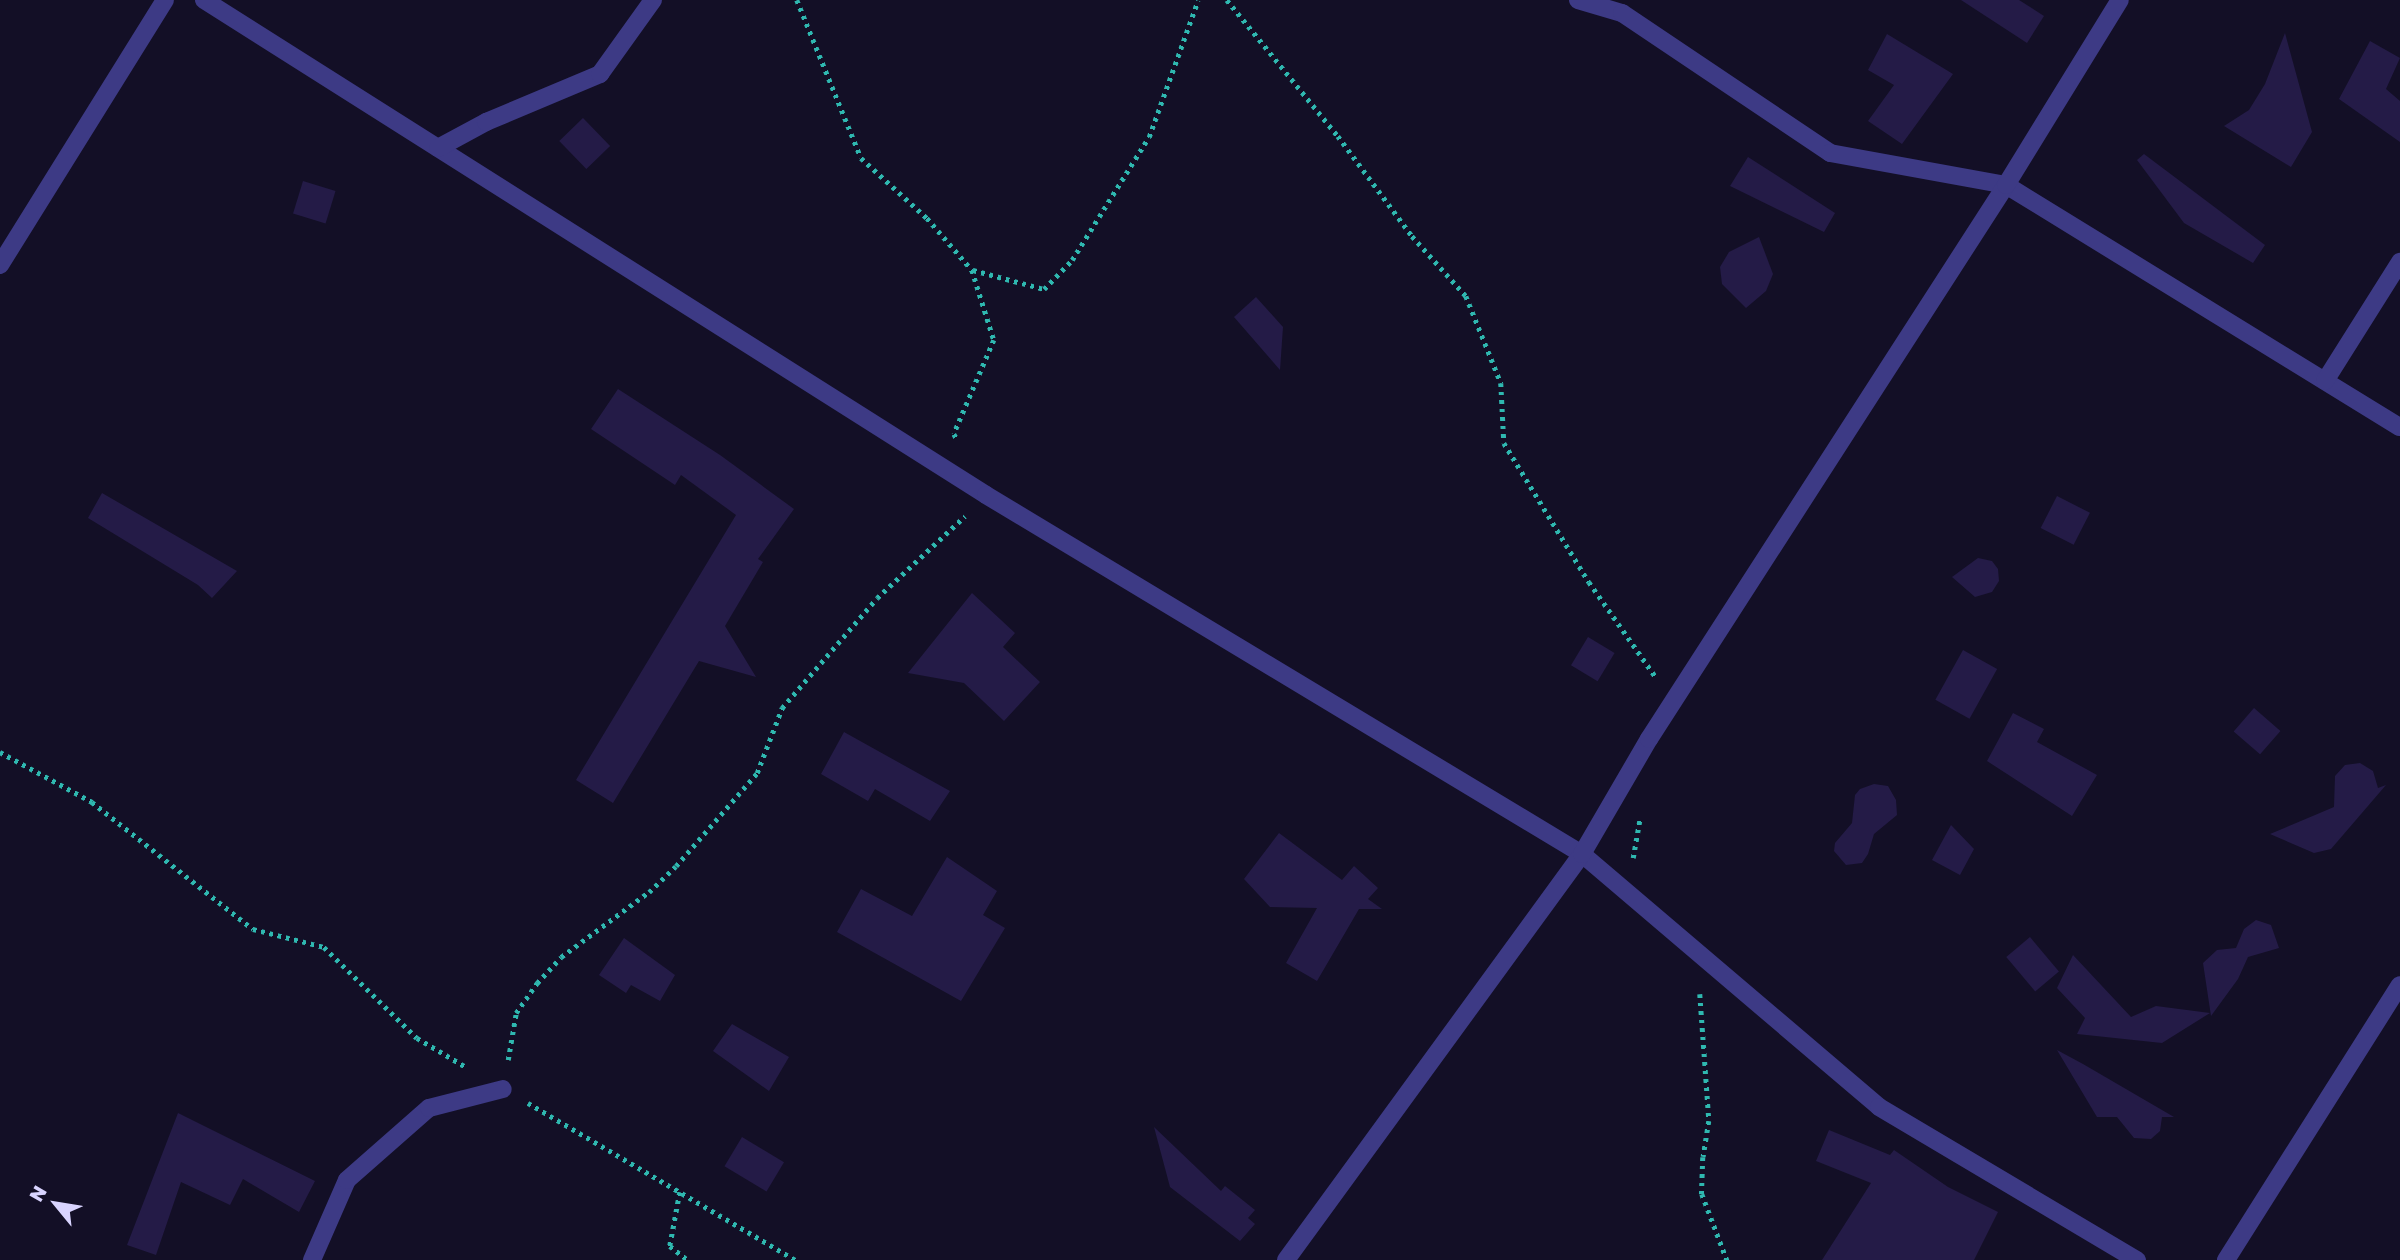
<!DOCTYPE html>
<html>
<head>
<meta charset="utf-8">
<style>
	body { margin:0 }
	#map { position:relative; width:2400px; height:1260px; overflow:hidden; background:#130f26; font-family:"Golos Text",sans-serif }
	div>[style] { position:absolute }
	.building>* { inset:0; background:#241b47; transform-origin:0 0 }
	.path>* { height:4.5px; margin-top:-2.25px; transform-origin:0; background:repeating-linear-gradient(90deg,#2fb8b0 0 3.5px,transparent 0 8.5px) }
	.minor>* { height:18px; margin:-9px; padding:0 9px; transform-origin:9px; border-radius:9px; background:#3d3a85 }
	.tertiary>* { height:18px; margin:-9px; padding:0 9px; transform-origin:9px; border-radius:9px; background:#3d3a85 }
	span { translate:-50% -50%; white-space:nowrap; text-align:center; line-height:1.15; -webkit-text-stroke:7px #130f26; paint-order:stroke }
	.north { position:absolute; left:21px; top:1169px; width:70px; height:70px; -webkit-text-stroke:5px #130f26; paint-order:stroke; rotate:300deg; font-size:19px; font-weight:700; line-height:28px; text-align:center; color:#d9d4ff }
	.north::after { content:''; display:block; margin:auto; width:24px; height:32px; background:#d9d4ff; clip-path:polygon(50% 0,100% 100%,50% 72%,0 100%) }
</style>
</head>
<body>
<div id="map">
	<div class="building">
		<div style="clip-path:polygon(1961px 0,2019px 0,2044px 16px,2027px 43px)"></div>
		<div style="clip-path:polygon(2285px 33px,2312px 132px,2291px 167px,2224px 126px,2249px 110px,2265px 84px)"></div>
		<div style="clip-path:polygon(1887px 34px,1953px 74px,1902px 144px,1868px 121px,1894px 85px,1868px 70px)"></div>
		<div style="clip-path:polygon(2370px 41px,2400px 58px,2386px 89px,2400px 101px,2400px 142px,2339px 99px)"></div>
		<div style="left:583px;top:118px;width:39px;height:33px;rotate:46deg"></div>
		<div style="clip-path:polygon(2144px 154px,2265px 245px,2253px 263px,2184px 223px,2137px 160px)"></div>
		<div style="clip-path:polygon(1748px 157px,1835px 213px,1824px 232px,1730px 186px)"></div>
		<div style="left:303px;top:181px;width:34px;height:34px;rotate:17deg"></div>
		<div style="clip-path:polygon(1759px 237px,1773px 274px,1766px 291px,1746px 308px,1722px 284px,1720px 267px,1729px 252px)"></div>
		<div style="clip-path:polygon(1256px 297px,1283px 327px,1280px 370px,1234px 317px)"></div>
		<div style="clip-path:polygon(618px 389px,720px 455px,794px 509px,758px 559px,763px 562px,725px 626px,756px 677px,699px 661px,613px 803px,576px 780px,736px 515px,681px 475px,675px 485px,591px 429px)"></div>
		<div style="clip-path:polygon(102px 493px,237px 571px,212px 598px,198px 585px,88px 518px)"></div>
		<div style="left:2057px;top:496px;width:37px;height:36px;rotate:27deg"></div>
		<div style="clip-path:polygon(1978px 558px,1992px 561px,1998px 569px,1999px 581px,1992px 592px,1975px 597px,1952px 577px)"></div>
		<div style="clip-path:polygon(972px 593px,1015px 633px,1003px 647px,1040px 682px,1004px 721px,964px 683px,908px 673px)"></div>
		<div style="left:1588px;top:637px;width:31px;height:33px;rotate:31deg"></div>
		<div style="left:1963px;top:650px;width:39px;height:57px;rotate:29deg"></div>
		<div style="left:2254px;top:708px;width:35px;height:31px;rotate:41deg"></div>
		<div style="clip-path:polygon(2013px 713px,2044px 729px,2037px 742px,2097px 775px,2072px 816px,1987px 761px)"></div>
		<div style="clip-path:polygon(844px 732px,950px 791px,930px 821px,875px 789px,868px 801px,821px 774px)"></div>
		<div style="clip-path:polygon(2360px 763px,2373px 771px,2378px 788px,2386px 785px,2331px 849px,2314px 853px,2270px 834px,2334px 807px,2335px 776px,2345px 765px)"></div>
		<div style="clip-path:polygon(1874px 784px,1888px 786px,1896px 800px,1897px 815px,1874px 834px,1868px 854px,1862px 863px,1846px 865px,1834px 851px,1835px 843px,1852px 823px,1855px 795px,1860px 789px)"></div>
		<div style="clip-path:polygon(1951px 825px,1974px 849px,1960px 875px,1932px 860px)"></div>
		<div style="clip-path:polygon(1279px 833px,1342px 880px,1354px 866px,1378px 888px,1368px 899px,1382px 909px,1359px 909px,1317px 981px,1286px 963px,1317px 908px,1270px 907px,1244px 879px)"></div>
		<div style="clip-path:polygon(947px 857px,997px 891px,983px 915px,1005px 928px,961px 1001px,837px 932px,861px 889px,912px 916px)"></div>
		<div style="clip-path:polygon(2256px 920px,2271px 925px,2279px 948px,2248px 957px,2238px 979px,2211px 1016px,2203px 963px,2217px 950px,2236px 948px,2244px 929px)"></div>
		<div style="left:2030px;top:937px;width:45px;height:31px;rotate:50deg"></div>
		<div style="clip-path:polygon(624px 938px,675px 975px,660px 1001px,631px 985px,626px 993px,599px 975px)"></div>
		<div style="clip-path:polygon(2073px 955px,2131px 1017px,2156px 1006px,2210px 1013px,2162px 1043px,2077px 1034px,2085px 1018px,2057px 988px)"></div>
		<div style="clip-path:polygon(732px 1024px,789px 1057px,769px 1091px,713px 1051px)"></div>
		<div style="clip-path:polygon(2057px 1050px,2083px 1064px,2174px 1117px,2162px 1117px,2160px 1131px,2151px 1139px,2134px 1138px,2117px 1117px,2097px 1117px)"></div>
		<div style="clip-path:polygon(178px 1113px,315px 1181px,299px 1212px,243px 1179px,230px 1205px,181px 1182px,156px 1255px,127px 1245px)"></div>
		<div style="clip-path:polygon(1154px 1127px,1221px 1191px,1225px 1186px,1255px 1210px,1248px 1218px,1255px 1224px,1240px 1241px,1170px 1187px)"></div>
		<div style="clip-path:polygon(1829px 1130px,1890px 1155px,1894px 1150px,1948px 1187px,1998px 1212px,1974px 1260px,1822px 1260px,1871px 1183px,1816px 1161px)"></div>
		<div style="left:742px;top:1137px;width:49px;height:34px;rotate:31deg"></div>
	</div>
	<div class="path">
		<div style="left:797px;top:0;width:170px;rotate:67.9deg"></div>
		<div style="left:861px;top:158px;width:89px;rotate:42.3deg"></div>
		<div style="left:927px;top:218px;width:69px;rotate:49.1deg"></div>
		<div style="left:972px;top:270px;width:73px;rotate:72.6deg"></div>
		<div style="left:994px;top:340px;width:102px;rotate:113.1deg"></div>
		<div style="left:954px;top:434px;width:6px;rotate:59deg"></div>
		<div style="left:1227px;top:0;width:176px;rotate:50.8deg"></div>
		<div style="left:1338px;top:136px;width:124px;rotate:53.5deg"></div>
		<div style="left:1412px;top:236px;width:81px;rotate:48deg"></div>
		<div style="left:1466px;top:296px;width:94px;rotate:68.1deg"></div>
		<div style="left:1501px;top:383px;width:60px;rotate:87.1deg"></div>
		<div style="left:1504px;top:443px;width:163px;rotate:58.6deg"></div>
		<div style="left:1589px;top:582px;width:115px;rotate:54.9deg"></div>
		<div style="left:973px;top:270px;width:73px;rotate:15deg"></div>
		<div style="left:1044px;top:289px;width:40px;rotate:-46deg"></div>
		<div style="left:1072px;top:260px;width:145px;rotate:-58deg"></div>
		<div style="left:1149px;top:137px;width:145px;rotate:-70.3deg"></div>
		<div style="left:0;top:752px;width:105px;rotate:28.5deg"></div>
		<div style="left:92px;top:802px;width:205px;rotate:38.3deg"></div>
		<div style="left:253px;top:929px;width:73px;rotate:14.2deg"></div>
		<div style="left:324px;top:947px;width:130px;rotate:44.4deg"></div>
		<div style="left:417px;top:1038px;width:57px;rotate:30.6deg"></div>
		<div style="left:1633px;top:858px;width:41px;rotate:-80.1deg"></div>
		<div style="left:1700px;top:994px;width:127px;rotate:85.9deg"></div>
		<div style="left:1709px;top:1121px;width:36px;rotate:99deg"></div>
		<div style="left:1703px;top:1157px;width:37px;rotate:92deg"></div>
		<div style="left:1702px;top:1194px;width:71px;rotate:69.3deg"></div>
		<div style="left:508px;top:1060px;width:48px;rotate:-80.3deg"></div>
		<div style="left:516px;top:1013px;width:37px;rotate:-55deg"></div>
		<div style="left:537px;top:983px;width:35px;rotate:-47deg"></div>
		<div style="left:561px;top:957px;width:109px;rotate:-36.5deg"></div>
		<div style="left:649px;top:892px;width:37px;rotate:-44deg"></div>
		<div style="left:676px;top:866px;width:123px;rotate:-48.9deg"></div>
		<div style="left:757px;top:773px;width:70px;rotate:-69deg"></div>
		<div style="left:782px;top:708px;width:145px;rotate:-49.2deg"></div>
		<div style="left:877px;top:598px;width:120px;rotate:-43deg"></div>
		<div style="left:528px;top:1103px;width:311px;rotate:30.4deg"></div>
		<div style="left:680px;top:1192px;width:55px;rotate:100.5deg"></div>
		<div style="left:670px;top:1246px;width:23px;rotate:38deg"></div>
	</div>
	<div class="minor">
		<div style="left:204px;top:0;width:925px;rotate:32.33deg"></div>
		<div style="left:986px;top:495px;width:696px;rotate:31.06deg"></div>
		<div style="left:1582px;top:854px;width:390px;rotate:40.4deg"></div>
		<div style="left:1879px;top:1107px;width:300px;rotate:30.7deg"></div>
		<div style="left:1578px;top:0;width:46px;rotate:16.5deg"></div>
		<div style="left:1622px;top:13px;width:251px;rotate:33.9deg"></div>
		<div style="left:1830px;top:153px;width:179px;rotate:10.3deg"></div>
		<div style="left:2006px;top:185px;width:462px;rotate:31.6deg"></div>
		<div style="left:438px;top:148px;width:55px;rotate:-28.4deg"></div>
		<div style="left:486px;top:122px;width:124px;rotate:-22.8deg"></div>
		<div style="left:600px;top:74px;width:91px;rotate:-54.4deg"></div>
		<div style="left:2325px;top:381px;width:141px;rotate:-57.8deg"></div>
		<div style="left:312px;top:1260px;width:87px;rotate:-66.4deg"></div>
		<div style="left:347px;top:1180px;width:109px;rotate:-41.3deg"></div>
		<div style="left:429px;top:1108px;width:76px;rotate:-14.4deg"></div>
		<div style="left:1286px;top:1260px;width:502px;rotate:-53.91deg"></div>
		<div style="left:1582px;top:854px;width:133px;rotate:-59.8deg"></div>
		<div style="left:1649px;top:739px;width:659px;rotate:-57.2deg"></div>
		<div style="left:2006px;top:185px;width:217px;rotate:-58.4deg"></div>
		<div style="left:2226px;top:1260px;width:325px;rotate:-57.7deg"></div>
	</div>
	<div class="tertiary">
		<div style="left:0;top:265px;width:312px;rotate:-58.1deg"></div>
	</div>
	<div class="north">N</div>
</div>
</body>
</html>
